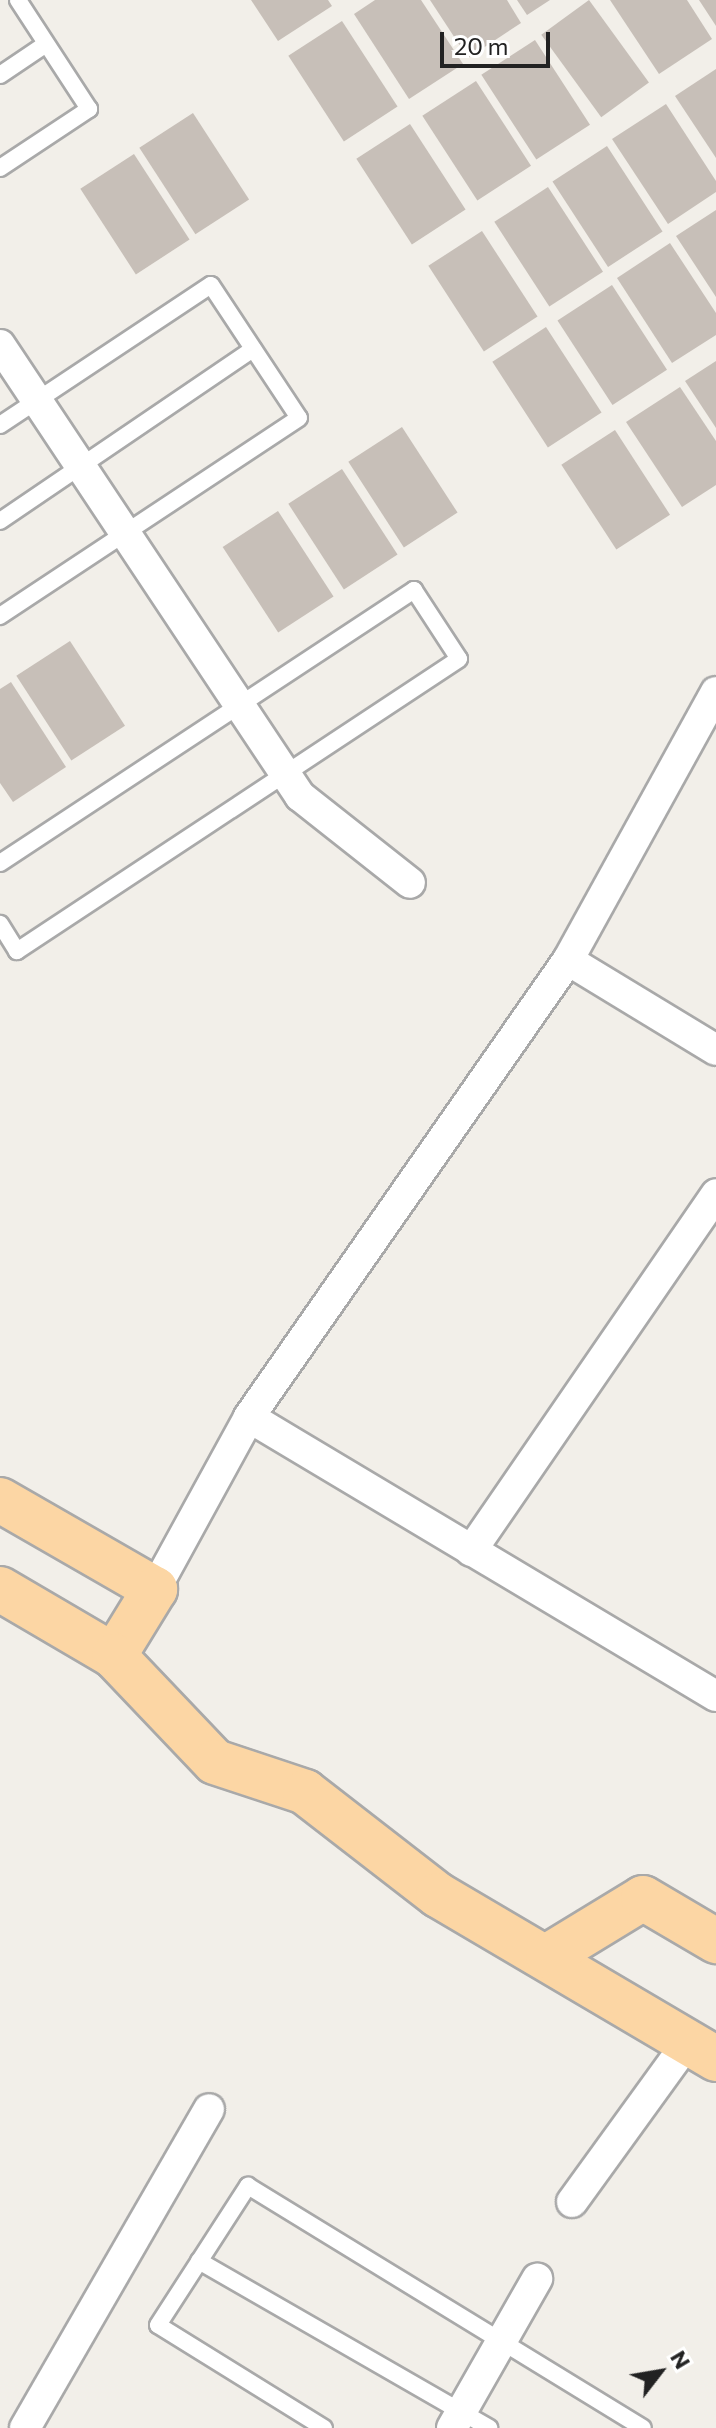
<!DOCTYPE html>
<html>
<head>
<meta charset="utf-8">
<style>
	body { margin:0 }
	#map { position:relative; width:716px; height:2428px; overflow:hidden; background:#f2efe9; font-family:Commissioner,sans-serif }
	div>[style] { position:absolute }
	.building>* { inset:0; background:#c7bfb8; transform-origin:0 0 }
	.roads { filter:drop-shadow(2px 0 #a9a9a9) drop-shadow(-2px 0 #a9a9a9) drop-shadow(0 2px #a9a9a9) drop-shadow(0 -2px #a9a9a9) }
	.lane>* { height:16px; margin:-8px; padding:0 8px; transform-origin:8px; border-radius:8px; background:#fff }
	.street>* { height:30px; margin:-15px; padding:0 15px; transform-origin:15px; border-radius:15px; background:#fff }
	.primary>* { height:44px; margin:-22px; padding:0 22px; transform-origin:22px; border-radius:22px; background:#fcd6a4 }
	span { translate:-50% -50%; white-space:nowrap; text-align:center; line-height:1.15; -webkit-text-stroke:6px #fff; paint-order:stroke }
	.north { position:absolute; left:620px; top:2332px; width:80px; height:80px; -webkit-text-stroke:6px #fff; paint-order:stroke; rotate:59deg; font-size:22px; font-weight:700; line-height:32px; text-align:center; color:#222 }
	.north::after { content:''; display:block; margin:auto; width:28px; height:36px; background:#222; clip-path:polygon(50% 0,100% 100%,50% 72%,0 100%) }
	.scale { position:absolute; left:440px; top:32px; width:110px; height:36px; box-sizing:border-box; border:4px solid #222; border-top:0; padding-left:10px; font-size:24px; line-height:28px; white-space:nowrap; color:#222; -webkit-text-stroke:6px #fff; paint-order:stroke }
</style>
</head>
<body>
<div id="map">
	<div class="building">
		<div style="clip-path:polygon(251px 0,328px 0,332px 6px,278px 41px)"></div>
		<div style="clip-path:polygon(375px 0,421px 0,463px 64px,409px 99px,354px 14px)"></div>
		<div style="clip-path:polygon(430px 0,507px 0,521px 23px,468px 58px)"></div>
		<div style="clip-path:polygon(517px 0,550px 0,527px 15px)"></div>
		<div style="left:589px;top:0;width:102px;height:59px;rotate:54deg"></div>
		<div style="clip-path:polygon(610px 0,687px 0,712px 39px,659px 74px)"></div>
		<div style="clip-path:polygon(699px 0,716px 0,716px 26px)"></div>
		<div style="left:342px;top:21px;width:102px;height:64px;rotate:57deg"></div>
		<div style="left:535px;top:40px;width:101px;height:64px;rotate:57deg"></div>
		<div style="clip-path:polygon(716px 69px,716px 158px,675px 96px)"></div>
		<div style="left:476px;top:81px;width:101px;height:64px;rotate:57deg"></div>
		<div style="clip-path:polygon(666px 104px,716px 181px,716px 192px,668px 224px,612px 139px)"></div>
		<div style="left:193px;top:113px;width:103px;height:64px;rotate:57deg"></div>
		<div style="left:410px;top:124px;width:102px;height:64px;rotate:57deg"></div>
		<div style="left:607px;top:146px;width:102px;height:65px;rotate:57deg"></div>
		<div style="left:134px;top:154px;width:102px;height:64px;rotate:57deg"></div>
		<div style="left:548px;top:187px;width:101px;height:64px;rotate:57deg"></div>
		<div style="clip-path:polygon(716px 210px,716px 297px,676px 236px)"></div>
		<div style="left:482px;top:231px;width:102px;height:64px;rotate:57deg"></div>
		<div style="clip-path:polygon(670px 243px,716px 313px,716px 335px,672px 363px,617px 278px)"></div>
		<div style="left:612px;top:285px;width:101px;height:65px;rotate:57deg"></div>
		<div style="left:546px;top:327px;width:102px;height:64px;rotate:57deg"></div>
		<div style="clip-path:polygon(716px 361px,716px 428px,685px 381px)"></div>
		<div style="clip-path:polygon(680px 387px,716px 441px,716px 485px,682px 507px,626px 422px)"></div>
		<div style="left:402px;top:427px;width:102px;height:64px;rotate:57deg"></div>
		<div style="left:615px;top:430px;width:101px;height:64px;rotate:57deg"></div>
		<div style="left:342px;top:469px;width:102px;height:64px;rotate:57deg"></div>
		<div style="left:278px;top:511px;width:102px;height:66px;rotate:57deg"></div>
		<div style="left:70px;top:641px;width:101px;height:64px;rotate:57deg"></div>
		<div style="clip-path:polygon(11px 682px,66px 767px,13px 802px,0 783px,0 689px)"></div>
	</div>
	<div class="roads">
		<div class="lane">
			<div style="left:0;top:75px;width:55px;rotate:-34deg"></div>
			<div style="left:0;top:168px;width:107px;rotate:-33.5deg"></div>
			<div style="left:89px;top:109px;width:130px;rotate:-123.1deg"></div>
			<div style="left:0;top:425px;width:253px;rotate:-33.6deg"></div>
			<div style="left:211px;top:285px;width:159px;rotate:56.5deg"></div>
			<div style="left:299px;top:418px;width:359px;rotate:146.5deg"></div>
			<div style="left:0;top:521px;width:306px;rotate:-34.2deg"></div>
			<div style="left:0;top:863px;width:496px;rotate:-33.4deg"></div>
			<div style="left:414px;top:590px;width:82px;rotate:56.9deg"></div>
			<div style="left:459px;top:659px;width:530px;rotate:146.55deg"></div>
			<div style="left:17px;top:951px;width:32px;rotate:-122deg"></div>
			<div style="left:199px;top:2261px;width:335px;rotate:29.9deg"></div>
			<div style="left:324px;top:2428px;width:195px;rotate:-148.2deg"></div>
			<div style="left:158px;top:2325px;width:166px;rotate:-57.1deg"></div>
			<div style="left:248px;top:2186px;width:463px;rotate:31.5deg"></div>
		</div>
		<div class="street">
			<div style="left:0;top:345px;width:542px;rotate:56.37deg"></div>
			<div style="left:300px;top:796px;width:140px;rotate:38.3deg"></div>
			<div style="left:568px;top:960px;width:173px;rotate:31.3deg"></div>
			<div style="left:249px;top:1417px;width:544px;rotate:30.86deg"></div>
			<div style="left:471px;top:1551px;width:433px;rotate:-55.5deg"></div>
			<div style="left:155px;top:1589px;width:196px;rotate:-61.3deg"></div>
			<div style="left:249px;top:1417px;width:557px;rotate:-55.08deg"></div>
			<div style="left:568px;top:960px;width:306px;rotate:-61.1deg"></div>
			<div style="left:572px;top:2202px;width:198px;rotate:-54.1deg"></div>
			<div style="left:25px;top:2428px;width:368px;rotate:-60deg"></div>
			<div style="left:452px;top:2428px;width:172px;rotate:-60.3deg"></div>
		</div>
		<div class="primary">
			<div style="left:0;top:1500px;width:179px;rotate:29.9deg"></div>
			<div style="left:155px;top:1589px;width:79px;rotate:121.5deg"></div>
			<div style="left:0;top:1589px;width:132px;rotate:30.4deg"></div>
			<div style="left:114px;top:1656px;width:146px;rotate:46.4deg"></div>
			<div style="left:215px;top:1762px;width:95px;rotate:18.4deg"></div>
			<div style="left:305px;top:1792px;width:168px;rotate:37.8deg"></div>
			<div style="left:438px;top:1895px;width:323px;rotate:30.5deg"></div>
			<div style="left:548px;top:1956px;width:111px;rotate:-31.4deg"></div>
			<div style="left:643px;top:1898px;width:85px;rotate:30.5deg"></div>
		</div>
	</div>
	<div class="north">N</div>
	<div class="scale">20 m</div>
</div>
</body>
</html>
